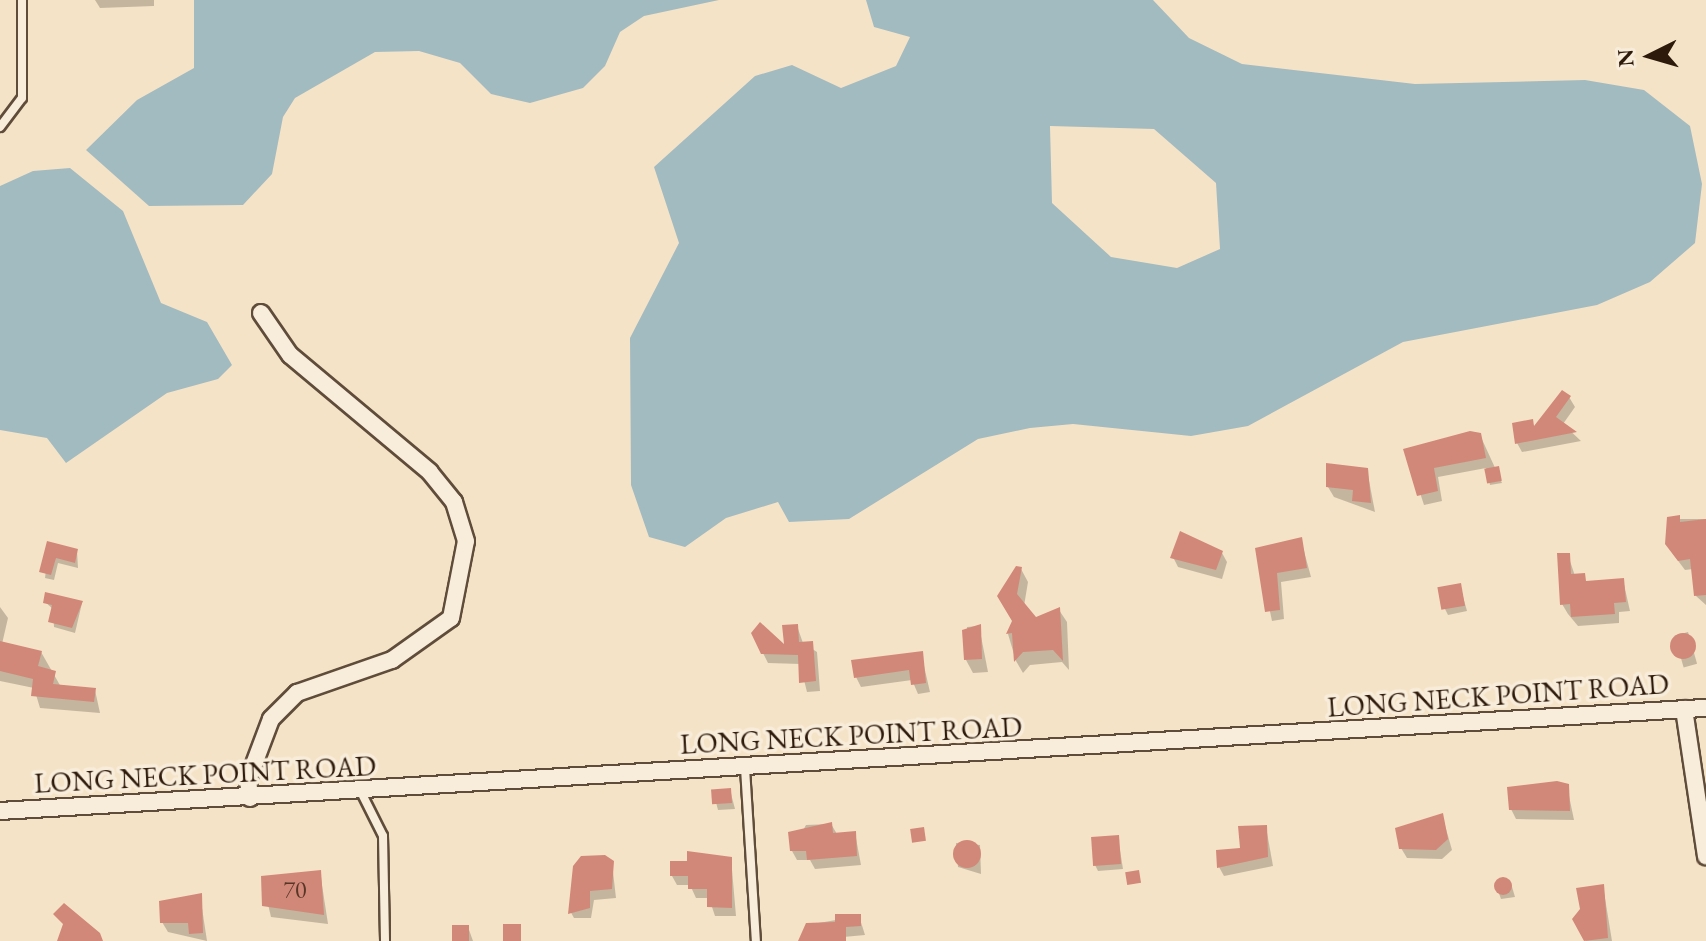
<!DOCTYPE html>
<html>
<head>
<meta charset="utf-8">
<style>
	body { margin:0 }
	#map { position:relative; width:1706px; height:941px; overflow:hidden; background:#f5e3c7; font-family:"EB Garamond",serif }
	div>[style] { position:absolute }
	.water>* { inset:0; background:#a2bbc0 }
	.shadow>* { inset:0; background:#0003; transform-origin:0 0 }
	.building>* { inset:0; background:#d18879; transform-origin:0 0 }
	.round { border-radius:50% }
	.roads { filter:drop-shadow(2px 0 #604c3a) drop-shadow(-2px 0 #604c3a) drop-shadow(0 2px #604c3a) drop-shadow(0 -2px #604c3a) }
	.service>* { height:8px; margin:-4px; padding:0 4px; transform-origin:4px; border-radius:4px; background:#f8eddb }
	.minor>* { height:16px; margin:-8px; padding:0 8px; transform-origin:8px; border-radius:8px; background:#f8eddb }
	span { translate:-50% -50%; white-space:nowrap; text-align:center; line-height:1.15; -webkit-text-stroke:7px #f8eddb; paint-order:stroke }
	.number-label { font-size:24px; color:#573626 }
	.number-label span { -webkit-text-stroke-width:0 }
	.street-label { font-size:28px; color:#2e1a0b }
	.north { position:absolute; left:1610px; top:16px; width:80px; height:80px; -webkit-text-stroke:6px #f8eddb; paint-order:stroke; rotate:265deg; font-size:22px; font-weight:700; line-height:32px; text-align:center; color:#2e1a0b }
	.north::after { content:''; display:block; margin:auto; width:28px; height:36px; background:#2e1a0b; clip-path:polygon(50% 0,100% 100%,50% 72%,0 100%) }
</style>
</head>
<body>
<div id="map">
	<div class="water">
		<div style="clip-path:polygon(194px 0,719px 0,644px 16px,620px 32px,605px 66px,583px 88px,530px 103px,491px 94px,460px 63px,419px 51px,375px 52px,295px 98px,283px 117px,272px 174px,243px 205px,149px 206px,86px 150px,137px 100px,194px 68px)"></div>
		<div style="clip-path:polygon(evenodd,866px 0,1153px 0,1189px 38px,1242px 64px,1415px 84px,1585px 80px,1644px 90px,1690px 126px,1702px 184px,1695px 243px,1650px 282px,1597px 305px,1403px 342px,1248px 426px,1191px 436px,1073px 424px,1030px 428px,978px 439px,849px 519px,789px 522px,778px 502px,726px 518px,685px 547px,649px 537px,631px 485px,630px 338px,679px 243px,654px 167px,755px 76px,792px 65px,841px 88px,896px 66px,910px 37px,874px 27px,866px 0,1050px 126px,1154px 129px,1216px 183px,1220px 249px,1177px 268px,1111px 257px,1052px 203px,1050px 126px)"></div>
		<div style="clip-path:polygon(70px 168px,123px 211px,161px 303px,207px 322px,232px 365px,218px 379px,167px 393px,66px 463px,47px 438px,0 430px,0 186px,33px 171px)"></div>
	</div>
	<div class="shadow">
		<div style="clip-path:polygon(95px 0,154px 0,154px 6px,100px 8px)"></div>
		<div style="clip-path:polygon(1569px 397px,1575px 407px,1563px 424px,1581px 441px,1522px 452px,1517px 443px,1532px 422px,1535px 428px)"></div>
		<div style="clip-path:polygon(1480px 435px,1502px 483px,1490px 485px,1486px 468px,1438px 477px,1442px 501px,1424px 505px,1406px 450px)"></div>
		<div style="clip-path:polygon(1367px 470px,1375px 512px,1334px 497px,1328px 487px)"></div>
		<div style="clip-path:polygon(1668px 519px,1706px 519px,1706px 605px,1696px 596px,1693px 569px,1685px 570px,1673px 554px)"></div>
		<div style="clip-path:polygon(1301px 540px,1311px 577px,1281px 582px,1284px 619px,1272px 621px,1257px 550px)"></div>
		<div style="clip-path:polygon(49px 544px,77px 551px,78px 568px,58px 563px,54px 580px,45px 578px)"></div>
		<div style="clip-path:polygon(1222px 553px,1227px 562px,1222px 579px,1178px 567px,1173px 557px)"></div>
		<div style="clip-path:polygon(1568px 555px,1575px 576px,1589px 583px,1623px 580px,1630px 611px,1619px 612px,1619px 623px,1578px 626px,1568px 614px,1562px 604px)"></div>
		<div style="clip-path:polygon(1021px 569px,1028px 582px,1024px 606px,1035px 620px,1059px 610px,1067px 622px,1069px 670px,1062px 662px,1030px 665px,1023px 673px,1016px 661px,1008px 634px,1014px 621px,999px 596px)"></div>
		<div style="clip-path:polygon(1460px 586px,1467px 611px,1448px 615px,1445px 609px)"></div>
		<div style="clip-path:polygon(45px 602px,82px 603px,75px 633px,54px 627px,53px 609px)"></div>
		<div style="clip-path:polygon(0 607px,8px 618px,2px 644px,41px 652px,61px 687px,95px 690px,100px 713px,40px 708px,34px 688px,0 681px)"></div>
		<div style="clip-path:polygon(797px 626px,803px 643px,817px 652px,820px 691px,807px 692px,800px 664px,768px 663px,763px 653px,786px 648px)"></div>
		<div style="clip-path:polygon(979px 626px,988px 672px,973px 673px,966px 660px,967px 627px)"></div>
		<div style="left:1688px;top:632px;width:33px;height:14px;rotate:74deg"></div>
		<div style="clip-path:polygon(921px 653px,930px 692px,918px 694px,912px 680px,861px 687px,856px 677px)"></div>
		<div style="clip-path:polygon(1567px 786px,1574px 820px,1516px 819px,1511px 809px)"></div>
		<div style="clip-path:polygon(730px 790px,735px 809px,718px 810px,713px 791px)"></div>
		<div style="clip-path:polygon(1442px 815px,1452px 850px,1442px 859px,1407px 858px,1401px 848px)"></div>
		<div style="clip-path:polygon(831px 824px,837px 834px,855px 833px,861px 865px,815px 869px,810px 860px,797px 860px,792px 851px,806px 825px)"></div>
		<div style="clip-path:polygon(1266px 827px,1273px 866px,1224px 876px,1219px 867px)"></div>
		<div style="clip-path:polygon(1118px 838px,1123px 869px,1098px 871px,1095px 865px)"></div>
		<div style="clip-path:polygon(956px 843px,980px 845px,981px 874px,958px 867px)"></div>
		<div style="clip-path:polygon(731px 858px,736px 916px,715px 916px,709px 898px,696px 898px,690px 885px,677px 885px,672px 876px)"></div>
		<div style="clip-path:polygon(612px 863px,616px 898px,594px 900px,591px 918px,574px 918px,569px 909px)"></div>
		<div style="clip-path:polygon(320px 872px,328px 924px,271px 917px,262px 879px)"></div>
		<div style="clip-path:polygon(1510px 880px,1515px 897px,1501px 899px,1495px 882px)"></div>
		<div style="clip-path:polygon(1603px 886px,1612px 941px,1586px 941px,1575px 919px)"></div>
		<div style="clip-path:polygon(200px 895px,207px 941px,168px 932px,162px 922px)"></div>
		<div style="clip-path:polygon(859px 916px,865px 935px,800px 941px,807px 925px)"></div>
		<div style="clip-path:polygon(468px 927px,473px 941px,454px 941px)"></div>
	</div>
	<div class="building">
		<div style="clip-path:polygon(1562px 390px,1571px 396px,1556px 417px,1577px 432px,1515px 444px,1512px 423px,1533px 419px,1534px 426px)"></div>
		<div style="clip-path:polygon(1470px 431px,1481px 433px,1486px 458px,1434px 468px,1438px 491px,1417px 496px,1403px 449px)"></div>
		<div style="clip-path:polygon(1326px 463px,1368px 468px,1371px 503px,1352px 501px,1353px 490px,1326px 487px)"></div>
		<div style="left:1499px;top:466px;width:15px;height:15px;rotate:79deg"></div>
		<div style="clip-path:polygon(1680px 515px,1680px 522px,1706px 519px,1706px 595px,1694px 596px,1690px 559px,1678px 561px,1665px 544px,1667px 517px)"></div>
		<div style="clip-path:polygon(1180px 531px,1223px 551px,1216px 570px,1170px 558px)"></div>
		<div style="clip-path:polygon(1302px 537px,1307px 568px,1277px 573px,1280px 610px,1265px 612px,1255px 548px)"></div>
		<div style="clip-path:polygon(47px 541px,78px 549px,75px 563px,56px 558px,51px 575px,39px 572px)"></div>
		<div style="clip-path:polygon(1557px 553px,1570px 553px,1571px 574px,1585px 573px,1586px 581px,1624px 578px,1626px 602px,1614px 603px,1615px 614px,1571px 617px,1570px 604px,1560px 605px)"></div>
		<div style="clip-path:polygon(1016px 566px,1022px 567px,1017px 594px,1036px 617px,1060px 607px,1063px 661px,1053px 650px,1023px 652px,1014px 662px,1012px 633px,1006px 634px,1012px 621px,997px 596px)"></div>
		<div style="left:1461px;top:583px;width:23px;height:24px;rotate:80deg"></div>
		<div style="clip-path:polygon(45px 592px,83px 601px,72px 628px,48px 622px,52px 605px,43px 603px)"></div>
		<div style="clip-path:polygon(760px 622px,784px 644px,782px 625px,798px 624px,799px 642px,813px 641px,816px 681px,799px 683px,798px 655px,761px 654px,751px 633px)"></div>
		<div style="clip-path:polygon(981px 624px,982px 659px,964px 660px,962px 630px)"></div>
		<div class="round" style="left:1670px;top:633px;width:26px;height:26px"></div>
		<div style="clip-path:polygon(0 641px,42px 651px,38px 666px,56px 671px,53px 684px,96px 688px,94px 702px,31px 696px,33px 679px,0 671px)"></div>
		<div style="clip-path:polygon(923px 651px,926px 683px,911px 685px,909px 670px,854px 678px,851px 660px)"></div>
		<div style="clip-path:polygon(1557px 781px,1569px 784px,1570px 811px,1509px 810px,1507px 787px)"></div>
		<div style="left:731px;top:788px;width:15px;height:20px;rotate:86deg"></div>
		<div style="clip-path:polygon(1443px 813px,1448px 839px,1436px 850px,1399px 849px,1395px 828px)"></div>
		<div style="clip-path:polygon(832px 822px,833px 833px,856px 831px,857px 856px,807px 860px,806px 851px,790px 851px,788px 832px)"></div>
		<div style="clip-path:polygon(1267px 825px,1268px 857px,1217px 868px,1216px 850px,1240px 848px,1238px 826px)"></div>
		<div style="left:924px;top:827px;width:14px;height:14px;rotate:82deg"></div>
		<div style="left:1119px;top:835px;width:29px;height:28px;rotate:86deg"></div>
		<div class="round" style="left:953px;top:840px;width:28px;height:28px"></div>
		<div style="clip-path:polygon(687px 851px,732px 857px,732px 908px,707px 907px,707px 889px,688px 889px,688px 876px,670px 876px,670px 861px,687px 861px)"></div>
		<div style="clip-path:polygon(605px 855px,614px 861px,612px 889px,590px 891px,590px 908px,568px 914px,573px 866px,581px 856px)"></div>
		<div style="clip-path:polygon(321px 870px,324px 915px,262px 906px,261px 876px)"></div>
		<div style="left:1139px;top:870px;width:13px;height:14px;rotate:81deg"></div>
		<div class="round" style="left:1494px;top:877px;width:18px;height:18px"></div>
		<div style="clip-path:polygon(1604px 884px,1608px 938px,1584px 941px,1572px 919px,1580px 909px,1576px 888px)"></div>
		<div style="clip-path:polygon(202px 893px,203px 933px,189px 934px,188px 923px,160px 923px,159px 901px)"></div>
		<div style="clip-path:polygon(64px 903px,100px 933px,103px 941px,57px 941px,63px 924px,53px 914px)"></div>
		<div style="clip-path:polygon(835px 914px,861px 914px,861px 926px,846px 927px,846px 941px,798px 941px,806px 923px,835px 922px)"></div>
		<div style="left:503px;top:924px;width:18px;height:17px"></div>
		<div style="left:452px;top:925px;width:17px;height:16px"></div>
	</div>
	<div class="roads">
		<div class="service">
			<div style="left:0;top:127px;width:36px;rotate:-53deg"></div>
			<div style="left:22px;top:98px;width:98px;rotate:-90deg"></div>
			<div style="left:745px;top:768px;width:173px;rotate:86.4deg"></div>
			<div style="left:361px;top:792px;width:49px;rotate:63.4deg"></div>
			<div style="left:383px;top:836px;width:105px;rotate:88.9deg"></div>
		</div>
		<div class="minor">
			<div style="left:1684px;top:709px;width:149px;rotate:81.5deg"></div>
			<div style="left:250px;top:798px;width:18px;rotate:-96deg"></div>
			<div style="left:248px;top:780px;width:65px;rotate:-69.3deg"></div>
			<div style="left:271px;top:719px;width:37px;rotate:-45deg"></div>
			<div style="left:297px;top:693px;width:101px;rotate:-19.2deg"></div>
			<div style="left:392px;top:660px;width:72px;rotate:-35.4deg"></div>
			<div style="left:451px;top:618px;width:78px;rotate:-79deg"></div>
			<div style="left:466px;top:541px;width:41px;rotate:-107.1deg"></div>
			<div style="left:454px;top:502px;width:38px;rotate:-129deg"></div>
			<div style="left:430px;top:472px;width:182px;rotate:-140.1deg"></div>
			<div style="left:290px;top:355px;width:51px;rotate:-124.6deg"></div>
			<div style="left:0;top:811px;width:1709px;rotate:-3.46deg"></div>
		</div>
	</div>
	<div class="number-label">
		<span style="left:295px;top:890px">70</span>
	</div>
	<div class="street-label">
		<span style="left:1498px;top:695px;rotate:-4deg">LONG NECK POINT ROAD</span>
		<span style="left:851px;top:735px;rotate:-3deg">LONG NECK POINT ROAD</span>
		<span style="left:205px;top:774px;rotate:-3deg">LONG NECK POINT ROAD</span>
	</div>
	<div class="north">N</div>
</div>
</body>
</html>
